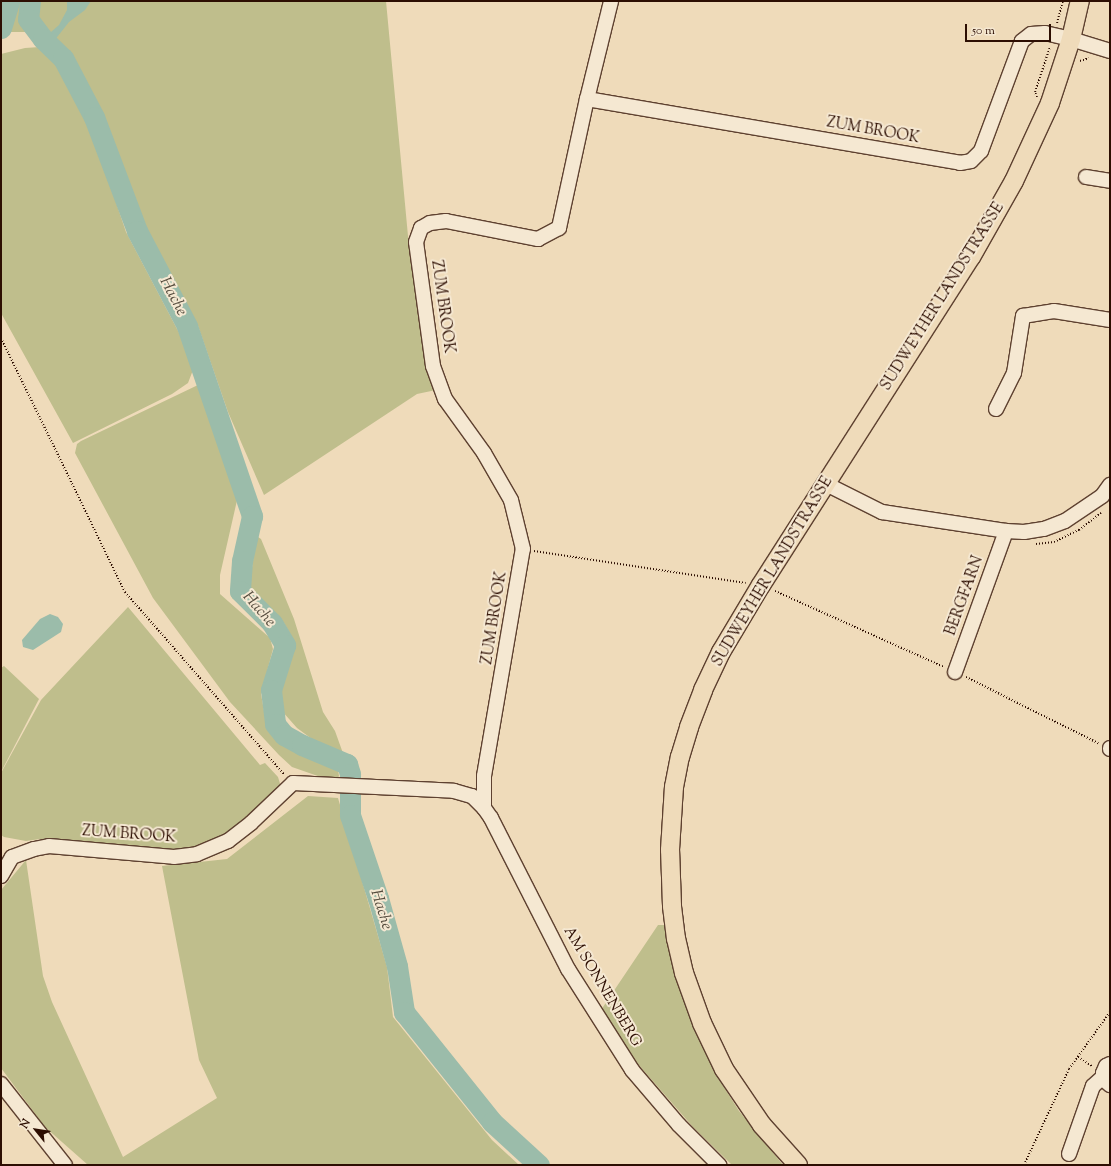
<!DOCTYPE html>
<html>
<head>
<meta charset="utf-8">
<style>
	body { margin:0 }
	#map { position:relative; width:1111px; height:1166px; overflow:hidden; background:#efdbba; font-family:"Sorts Mill Goudy",serif }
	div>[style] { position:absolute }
	.green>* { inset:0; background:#bfbe8c }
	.water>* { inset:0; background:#9bbcaa }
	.river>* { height:21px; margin:-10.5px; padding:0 10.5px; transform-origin:10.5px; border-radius:10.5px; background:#9bbcaa }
	.path>* { height:2px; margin-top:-1px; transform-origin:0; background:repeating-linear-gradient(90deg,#2d0e02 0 1px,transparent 0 3px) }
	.roads { filter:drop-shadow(1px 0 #5e4130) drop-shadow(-1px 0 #5e4130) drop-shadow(0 1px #5e4130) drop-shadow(0 -1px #5e4130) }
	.minor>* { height:14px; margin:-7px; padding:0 7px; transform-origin:7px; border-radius:7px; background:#f5e8d2 }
	.major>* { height:18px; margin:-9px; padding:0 9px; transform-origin:9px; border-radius:9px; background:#efdbba }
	span { translate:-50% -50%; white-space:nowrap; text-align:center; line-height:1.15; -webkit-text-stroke:4px #f5e8d2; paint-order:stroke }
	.street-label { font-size:15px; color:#2d0e02 }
	.water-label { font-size:16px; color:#544b3d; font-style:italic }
	.frame { position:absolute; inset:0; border:2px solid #2d0e02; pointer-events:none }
	.north { position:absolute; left:16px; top:1110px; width:40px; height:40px; -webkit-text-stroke:3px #f5e8d2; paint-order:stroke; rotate:300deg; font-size:11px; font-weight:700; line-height:16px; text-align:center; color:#2d0e02 }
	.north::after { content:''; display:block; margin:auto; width:14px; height:18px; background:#2d0e02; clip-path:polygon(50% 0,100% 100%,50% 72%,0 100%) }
	.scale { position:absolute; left:965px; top:24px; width:86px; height:18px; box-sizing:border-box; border:2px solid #2d0e02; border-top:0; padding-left:5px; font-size:12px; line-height:14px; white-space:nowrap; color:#2d0e02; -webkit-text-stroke:3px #f5e8d2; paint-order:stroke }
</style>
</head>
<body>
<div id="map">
	<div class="green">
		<div style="clip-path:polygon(1px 1px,386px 1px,408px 236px,421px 325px,436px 390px,417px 394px,264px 495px,228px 412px,197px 323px,146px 230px,101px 114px,70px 58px,46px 32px,1px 32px)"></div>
		<div style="clip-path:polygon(40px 47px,48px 51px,59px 60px,89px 122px,126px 232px,186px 346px,193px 370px,188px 383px,172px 394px,73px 443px,1px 313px,1px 54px,25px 48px)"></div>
		<div style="clip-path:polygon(198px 385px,238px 496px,220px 575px,220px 594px,270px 638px,273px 649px,261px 694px,266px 722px,276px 735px,298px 751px,330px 763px,338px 770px,339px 776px,335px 782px,292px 767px,279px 755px,230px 702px,153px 598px,75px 453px,77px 444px,81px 441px)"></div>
		<div style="clip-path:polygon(258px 537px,261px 539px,294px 619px,323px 712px,335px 731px,344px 756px,343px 758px,339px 759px,297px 728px,282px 711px,279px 700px,293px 647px,291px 635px,284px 623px,249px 587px,256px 541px)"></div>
		<div style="clip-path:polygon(128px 607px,260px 765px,265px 763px,278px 777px,281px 787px,221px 838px,195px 850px,171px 851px,40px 839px,26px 841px,4px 837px,1px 835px,1px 773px,41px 700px)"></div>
		<div style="clip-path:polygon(4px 666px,39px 699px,1px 772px,1px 668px)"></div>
		<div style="clip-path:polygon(308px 796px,338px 798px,387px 967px,393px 1017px,492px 1140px,519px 1165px,88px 1165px,45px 1127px,1px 1068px,1px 890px,26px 860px,43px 976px,52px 1002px,123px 1157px,217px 1098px,199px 1060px,162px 866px,227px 859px)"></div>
		<div style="clip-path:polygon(658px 925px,664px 925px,674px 972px,715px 1073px,739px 1111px,783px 1165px,732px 1165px,693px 1127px,637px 1063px,601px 1010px)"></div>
	</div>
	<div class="water">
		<div style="clip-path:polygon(67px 1px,91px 1px,85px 10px,69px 22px,54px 41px,63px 58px,43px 39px,59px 25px,67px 10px)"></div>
		<div style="clip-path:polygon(50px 614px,58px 617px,63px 624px,61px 632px,33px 650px,23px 647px,22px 640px,40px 619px)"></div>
	</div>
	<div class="river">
		<div style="left:30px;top:1px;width:18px;rotate:96deg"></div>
		<div style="left:28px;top:19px;width:25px;rotate:53deg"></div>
		<div style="left:43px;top:39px;width:28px;rotate:44deg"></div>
		<div style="left:63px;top:58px;width:67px;rotate:62.3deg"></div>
		<div style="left:94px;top:117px;width:122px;rotate:69.3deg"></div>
		<div style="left:137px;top:231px;width:107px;rotate:62.2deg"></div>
		<div style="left:187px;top:326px;width:201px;rotate:71.1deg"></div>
		<div style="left:252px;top:516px;width:46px;rotate:102.5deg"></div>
		<div style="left:242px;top:561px;width:30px;rotate:94deg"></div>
		<div style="left:240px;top:591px;width:45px;rotate:45deg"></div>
		<div style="left:272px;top:623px;width:26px;rotate:59deg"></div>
		<div style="left:285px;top:645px;width:47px;rotate:107.3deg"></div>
		<div style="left:271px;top:690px;width:34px;rotate:83deg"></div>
		<div style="left:275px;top:724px;width:14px;rotate:51deg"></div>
		<div style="left:284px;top:735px;width:21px;rotate:29deg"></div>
		<div style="left:302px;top:745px;width:49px;rotate:22.9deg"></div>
		<div style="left:347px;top:764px;width:10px;rotate:73deg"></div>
		<div style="left:350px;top:774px;width:41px;rotate:90deg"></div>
		<div style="left:350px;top:815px;width:88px;rotate:71.4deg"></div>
		<div style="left:378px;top:898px;width:71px;rotate:74.4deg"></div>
		<div style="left:397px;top:966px;width:47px;rotate:81.3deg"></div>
		<div style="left:404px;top:1012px;width:141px;rotate:51.3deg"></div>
		<div style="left:492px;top:1122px;width:64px;rotate:42.5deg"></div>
		<div style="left:1px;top:28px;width:28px;rotate:-73deg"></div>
	</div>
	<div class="path">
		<div style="left:1057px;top:23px;width:23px;rotate:-75deg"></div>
		<div style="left:1080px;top:61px;width:9px;rotate:-18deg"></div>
		<div style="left:1037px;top:97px;width:5px;rotate:-112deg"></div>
		<div style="left:1035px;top:92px;width:47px;rotate:-71.6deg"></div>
		<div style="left:1px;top:338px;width:283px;rotate:64deg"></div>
		<div style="left:125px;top:592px;width:242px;rotate:48.9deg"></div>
		<div style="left:1036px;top:544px;width:18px;rotate:-6deg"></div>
		<div style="left:1054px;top:542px;width:28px;rotate:-26deg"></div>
		<div style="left:1079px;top:530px;width:28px;rotate:-38deg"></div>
		<div style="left:534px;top:551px;width:214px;rotate:8.6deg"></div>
		<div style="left:775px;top:591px;width:185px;rotate:24.2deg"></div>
		<div style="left:966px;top:677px;width:148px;rotate:26.6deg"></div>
		<div style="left:1078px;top:1057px;width:17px;rotate:33deg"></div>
		<div style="left:1024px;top:1165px;width:106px;rotate:-64.9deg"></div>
		<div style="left:1069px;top:1069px;width:70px;rotate:-54.3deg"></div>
	</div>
	<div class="roads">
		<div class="minor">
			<div style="left:587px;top:99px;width:101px;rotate:-76.2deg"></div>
			<div style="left:1086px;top:177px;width:24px;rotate:9deg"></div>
			<div style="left:996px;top:409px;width:40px;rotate:-63.4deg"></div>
			<div style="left:1014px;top:373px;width:58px;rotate:-81deg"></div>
			<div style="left:1023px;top:316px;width:31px;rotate:-9deg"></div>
			<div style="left:1054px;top:311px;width:57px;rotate:9.1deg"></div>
			<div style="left:826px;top:484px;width:63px;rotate:26.6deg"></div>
			<div style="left:882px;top:512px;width:125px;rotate:8.7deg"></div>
			<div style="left:1006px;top:531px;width:18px;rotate:3deg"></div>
			<div style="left:1024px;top:532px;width:20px;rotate:-9deg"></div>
			<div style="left:1044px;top:529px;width:22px;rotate:-21deg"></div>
			<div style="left:1065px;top:521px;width:45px;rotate:-34deg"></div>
			<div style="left:1102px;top:496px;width:14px;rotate:-54deg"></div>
			<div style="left:955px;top:672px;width:150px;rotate:-70.1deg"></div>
			<div style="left:1110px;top:749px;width:1px;rotate:-90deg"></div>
			<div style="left:484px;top:808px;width:32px;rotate:-90deg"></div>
			<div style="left:484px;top:776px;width:230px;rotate:-80.3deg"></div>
			<div style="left:523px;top:549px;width:50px;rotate:-103.8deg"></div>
			<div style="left:511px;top:500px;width:54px;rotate:-119.9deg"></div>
			<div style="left:484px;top:453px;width:67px;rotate:-125.8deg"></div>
			<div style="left:445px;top:399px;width:35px;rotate:-110deg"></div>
			<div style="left:433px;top:366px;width:125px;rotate:-97.8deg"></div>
			<div style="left:416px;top:242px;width:15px;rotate:-70deg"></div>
			<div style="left:421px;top:228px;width:10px;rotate:-29deg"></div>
			<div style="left:430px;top:223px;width:16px;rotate:-7deg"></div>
			<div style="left:446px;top:221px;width:94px;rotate:11.1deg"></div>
			<div style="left:538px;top:239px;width:24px;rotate:-28deg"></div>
			<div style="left:559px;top:228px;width:132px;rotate:-77.8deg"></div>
			<div style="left:587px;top:99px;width:378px;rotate:9.7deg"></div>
			<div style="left:960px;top:163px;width:11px;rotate:-10deg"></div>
			<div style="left:971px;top:161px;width:14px;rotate:-45deg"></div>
			<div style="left:981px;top:151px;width:117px;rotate:-69.6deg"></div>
			<div style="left:1022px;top:41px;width:11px;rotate:-38deg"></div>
			<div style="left:1031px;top:34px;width:14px;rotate:-4deg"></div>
			<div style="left:1045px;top:33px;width:27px;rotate:13deg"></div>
			<div style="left:1071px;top:39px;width:41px;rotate:17.1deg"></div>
			<div style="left:12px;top:857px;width:23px;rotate:-20deg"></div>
			<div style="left:34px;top:849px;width:15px;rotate:-11deg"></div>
			<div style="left:49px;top:846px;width:125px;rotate:5deg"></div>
			<div style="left:174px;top:857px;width:23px;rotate:-7deg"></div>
			<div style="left:197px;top:854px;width:34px;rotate:-23deg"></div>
			<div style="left:228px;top:841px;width:29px;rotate:-38deg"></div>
			<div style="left:251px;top:823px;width:58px;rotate:-43.6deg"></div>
			<div style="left:293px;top:783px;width:161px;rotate:2.8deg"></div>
			<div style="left:454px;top:791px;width:19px;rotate:16deg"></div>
			<div style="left:472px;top:796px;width:17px;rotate:45deg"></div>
			<div style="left:484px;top:808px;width:12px;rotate:55deg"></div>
			<div style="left:491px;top:818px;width:169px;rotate:63deg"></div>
			<div style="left:568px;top:969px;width:120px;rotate:57.6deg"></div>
			<div style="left:632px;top:1070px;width:72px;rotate:49.5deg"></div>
			<div style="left:679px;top:1125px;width:57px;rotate:45deg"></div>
			<div style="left:1px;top:876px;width:22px;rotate:-60deg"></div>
			<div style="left:1110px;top:1064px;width:4px;rotate:153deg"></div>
			<div style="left:1106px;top:1066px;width:8px;rotate:113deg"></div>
			<div style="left:1103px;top:1073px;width:7px;rotate:82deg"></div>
			<div style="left:1104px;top:1080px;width:8px;rotate:40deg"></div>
			<div style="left:1px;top:1084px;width:103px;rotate:51.7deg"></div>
			<div style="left:1069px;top:1154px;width:72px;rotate:-70.6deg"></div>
			<div style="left:1093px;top:1086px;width:13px;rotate:-42deg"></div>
		</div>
		<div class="major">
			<div style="left:798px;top:1165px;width:54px;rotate:-132deg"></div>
			<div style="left:762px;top:1125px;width:68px;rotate:-124.2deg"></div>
			<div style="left:724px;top:1069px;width:51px;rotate:-115.6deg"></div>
			<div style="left:702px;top:1023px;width:53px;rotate:-109.8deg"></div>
			<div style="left:684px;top:973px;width:35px;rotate:-103deg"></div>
			<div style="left:676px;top:939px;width:33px;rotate:-97deg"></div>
			<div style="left:672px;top:906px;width:56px;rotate:-92deg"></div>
			<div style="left:670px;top:850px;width:63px;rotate:-86.4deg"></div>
			<div style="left:674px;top:787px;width:31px;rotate:-79deg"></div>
			<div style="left:680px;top:757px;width:31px;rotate:-73deg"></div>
			<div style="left:689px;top:727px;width:40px;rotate:-69deg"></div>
			<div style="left:703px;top:690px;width:42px;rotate:-64.7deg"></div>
			<div style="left:721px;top:652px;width:78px;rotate:-59.2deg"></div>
			<div style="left:761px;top:585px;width:389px;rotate:-57.4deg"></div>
			<div style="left:971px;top:257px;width:87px;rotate:-60.5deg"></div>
			<div style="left:1014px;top:181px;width:86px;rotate:-65.2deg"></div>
			<div style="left:1050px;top:103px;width:67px;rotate:-71.8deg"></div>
			<div style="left:1071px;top:39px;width:39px;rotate:-77deg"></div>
		</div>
	</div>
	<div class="street-label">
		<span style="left:873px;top:131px;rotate:10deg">ZUM BROOK</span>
		<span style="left:943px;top:297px;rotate:-58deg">SUDWEYHER LANDSTRASSE</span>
		<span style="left:442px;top:307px;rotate:82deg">ZUM BROOK</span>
		<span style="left:773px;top:572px;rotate:-59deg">SUDWEYHER LANDSTRASSE</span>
		<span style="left:965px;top:596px;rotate:-70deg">BERGFARN</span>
		<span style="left:495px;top:618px;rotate:-81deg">ZUM BROOK</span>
		<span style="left:129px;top:835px;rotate:4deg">ZUM BROOK</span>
		<span style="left:602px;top:987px;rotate:59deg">AM SONNENBERG</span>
	</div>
	<div class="water-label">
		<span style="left:172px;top:297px;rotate:62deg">Hache</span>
		<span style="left:258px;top:610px;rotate:49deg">Hache</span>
		<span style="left:380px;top:910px;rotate:73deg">Hache</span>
	</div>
	<div class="frame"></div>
	<div class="north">N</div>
	<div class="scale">50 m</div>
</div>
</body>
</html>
